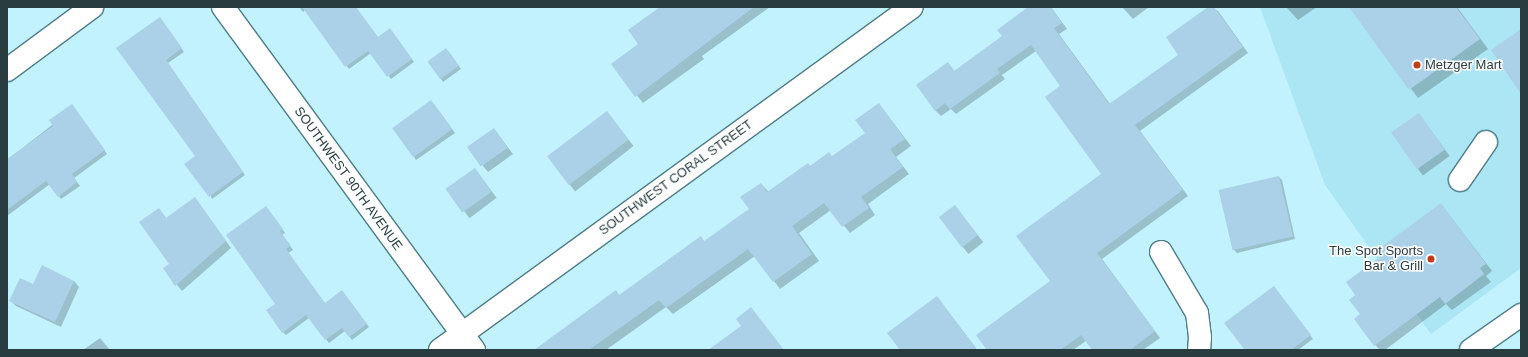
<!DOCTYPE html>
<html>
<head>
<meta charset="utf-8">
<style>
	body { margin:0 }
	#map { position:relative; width:1528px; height:357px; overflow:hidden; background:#c1f2fe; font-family:Arial,sans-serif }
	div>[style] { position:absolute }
	.built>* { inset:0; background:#ace5f3 }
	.shadow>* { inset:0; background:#0003; transform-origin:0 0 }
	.building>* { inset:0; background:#aad1e8; transform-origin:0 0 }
	.roads { filter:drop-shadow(1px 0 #507d88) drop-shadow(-1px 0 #507d88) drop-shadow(0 1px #507d88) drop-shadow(0 -1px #507d88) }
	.minor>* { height:22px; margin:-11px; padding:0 11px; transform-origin:11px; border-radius:11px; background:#fff }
	.dots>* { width:11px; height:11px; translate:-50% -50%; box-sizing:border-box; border:2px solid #fff; border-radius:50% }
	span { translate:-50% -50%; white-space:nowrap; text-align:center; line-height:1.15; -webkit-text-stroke:3px #fff; paint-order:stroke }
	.poi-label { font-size:13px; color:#293d41 }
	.left { translate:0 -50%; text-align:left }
	.right { translate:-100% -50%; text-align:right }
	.street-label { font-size:13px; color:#293d41 }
	.frame { position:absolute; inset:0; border:8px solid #293d41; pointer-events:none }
</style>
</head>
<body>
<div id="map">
	<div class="built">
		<div style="clip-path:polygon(1260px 7px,1521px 7px,1521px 268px,1431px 334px,1325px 185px)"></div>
	</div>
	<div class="shadow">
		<div style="clip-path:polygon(299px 7px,355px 7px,378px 38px,393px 33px,414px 62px,391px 79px,371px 53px,349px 69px,305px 10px,303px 12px)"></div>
		<div style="clip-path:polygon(662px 7px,770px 7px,702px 56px,704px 59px,643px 103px,612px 64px,640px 44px)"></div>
		<div style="clip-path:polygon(1030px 7px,1051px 7px,1067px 29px,1059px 34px,1110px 104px,1180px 55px,1210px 7px,1218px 11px,1248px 53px,1140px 131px,1188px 196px,1102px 259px,1160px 338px,1143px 350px,1093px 350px,1086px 341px,1073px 350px,988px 350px,1051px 282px,1102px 174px,1061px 86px,1036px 51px,1002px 75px,1005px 79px,956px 114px,951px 109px,941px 116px,935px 110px,948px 63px,955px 72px,1003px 36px)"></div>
		<div style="clip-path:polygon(1122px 7px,1149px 7px,1133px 19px)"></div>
		<div style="clip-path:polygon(1286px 7px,1317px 7px,1298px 20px)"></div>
		<div style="clip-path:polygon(1350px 7px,1457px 7px,1488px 49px,1418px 98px)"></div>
		<div style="clip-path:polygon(162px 21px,184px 52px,168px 63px,245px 175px,212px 199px,196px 156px,118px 48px)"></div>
		<div style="clip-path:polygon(449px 52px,461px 69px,443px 82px,441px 79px)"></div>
		<div style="clip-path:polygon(434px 104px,455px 133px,416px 160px,414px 157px)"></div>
		<div style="clip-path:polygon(879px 104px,911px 146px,896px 157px,909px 174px,868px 204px,875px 215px,850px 233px,831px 210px,799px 233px,819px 261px,780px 289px,755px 256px,673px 314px,666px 307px,606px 350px,554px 350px,616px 292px,620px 296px,701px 238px,705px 242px,750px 209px,761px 184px,769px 192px,810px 167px,833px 157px,866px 133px)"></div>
		<div style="clip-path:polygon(74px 108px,107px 154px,74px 178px,80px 186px,61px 199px,50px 184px,7px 216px,7px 160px)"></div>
		<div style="left:607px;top:112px;width:43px;height:74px;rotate:52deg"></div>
		<div style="left:1419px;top:114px;width:52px;height:33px;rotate:54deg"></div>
		<div style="clip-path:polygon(494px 129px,513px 154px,488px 172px,483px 166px)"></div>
		<div style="left:475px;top:169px;width:36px;height:34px;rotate:53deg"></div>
		<div style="clip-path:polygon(1279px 177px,1282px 180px,1295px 239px,1237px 253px,1234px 250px)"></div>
		<div style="clip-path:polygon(195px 198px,231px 248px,182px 291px,164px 269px,170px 264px,159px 209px,167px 219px)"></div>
		<div style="clip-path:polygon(1441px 204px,1492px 271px,1486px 276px,1491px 282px,1452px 310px,1446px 304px,1385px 350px,1380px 350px,1375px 345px,1361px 315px,1357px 296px,1382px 257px)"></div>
		<div style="left:955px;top:206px;width:46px;height:19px;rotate:52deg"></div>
		<div style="clip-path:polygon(269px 211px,285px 233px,282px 235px,293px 250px,288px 253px,325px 304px,342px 291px,369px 327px,352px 340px,345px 331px,329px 343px,309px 318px,286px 335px,283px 332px,277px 304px)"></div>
		<div style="clip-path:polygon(74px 281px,79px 287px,61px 327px,16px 306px,11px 301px,33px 286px)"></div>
		<div style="clip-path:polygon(1274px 287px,1313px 339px,1298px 350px,1246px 350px)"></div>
		<div style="clip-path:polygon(937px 297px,976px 348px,973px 350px,902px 350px)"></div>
		<div style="clip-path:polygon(100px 338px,110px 350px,83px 350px)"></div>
	</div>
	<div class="building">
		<div style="clip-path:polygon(302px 7px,356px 7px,378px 37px,390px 28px,412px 59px,387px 77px,368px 51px,345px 67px)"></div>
		<div style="clip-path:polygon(660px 7px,754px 7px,635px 97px,611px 64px,638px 44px,628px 30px)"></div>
		<div style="clip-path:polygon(1028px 7px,1051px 7px,1062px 23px,1054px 28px,1109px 104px,1178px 55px,1166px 37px,1208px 7px,1214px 7px,1243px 47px,1135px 125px,1183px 190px,1097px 253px,1155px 331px,1130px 350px,1092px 350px,1081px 335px,1060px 350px,987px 350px,976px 335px,1050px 281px,1016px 236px,1101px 174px,1045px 97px,1060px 86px,1031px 45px,997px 69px,1000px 73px,950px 109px,945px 103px,935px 111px,916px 85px,948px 62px,954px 71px,1002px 36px,997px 30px)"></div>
		<div style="clip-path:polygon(1349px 7px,1456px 7px,1480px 39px,1409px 90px)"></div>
		<div style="clip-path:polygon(160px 17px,182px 48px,166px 60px,243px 172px,209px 197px,184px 164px,195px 156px,116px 48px)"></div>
		<div style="clip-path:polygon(1521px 29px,1521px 94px,1491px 50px)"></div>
		<div style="left:446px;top:48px;width:22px;height:23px;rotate:54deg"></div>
		<div style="left:431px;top:100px;width:36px;height:48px;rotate:54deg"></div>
		<div style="clip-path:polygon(879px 103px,905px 139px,890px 149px,903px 167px,861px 197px,869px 208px,842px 227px,824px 203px,792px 226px,812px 254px,773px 282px,748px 249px,666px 308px,659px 300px,589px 350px,534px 350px,616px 290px,619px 295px,701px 236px,704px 241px,749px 209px,740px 197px,761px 183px,767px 192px,808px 163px,810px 166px,829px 152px,832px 156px,865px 133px,855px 120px)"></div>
		<div style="clip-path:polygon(72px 104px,105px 150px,72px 174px,77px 182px,58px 197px,46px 181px,7px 210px,7px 159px,53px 126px,49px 120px)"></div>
		<div style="left:607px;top:111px;width:36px;height:75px;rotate:53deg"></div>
		<div style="left:1419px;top:113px;width:45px;height:34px;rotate:55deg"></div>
		<div style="left:494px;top:128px;width:24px;height:33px;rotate:55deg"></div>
		<div style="left:475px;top:168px;width:29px;height:36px;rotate:55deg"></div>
		<div style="left:1279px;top:176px;width:62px;height:62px;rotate:77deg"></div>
		<div style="clip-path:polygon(195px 197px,226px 241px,175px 286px,163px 268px,169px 264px,139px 222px,159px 208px,166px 218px)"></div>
		<div style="clip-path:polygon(1441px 203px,1486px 264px,1480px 268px,1484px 274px,1445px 304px,1440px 297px,1374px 346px,1354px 319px,1360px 314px,1349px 300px,1355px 295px,1346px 282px,1380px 257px,1376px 251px)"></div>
		<div style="left:955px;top:205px;width:38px;height:20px;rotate:53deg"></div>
		<div style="clip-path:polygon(266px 206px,283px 229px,280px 231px,291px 246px,286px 249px,325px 303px,342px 290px,367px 324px,349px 337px,342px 328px,325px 340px,306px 315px,282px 333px,266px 310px,275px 304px,226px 235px)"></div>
		<div style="clip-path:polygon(42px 265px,74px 281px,55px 322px,9px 301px,20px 278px,33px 284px)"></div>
		<div style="clip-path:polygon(1274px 286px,1311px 335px,1291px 350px,1245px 350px,1224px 323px)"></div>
		<div style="clip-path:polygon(937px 296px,977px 350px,900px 350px,887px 333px)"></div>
		<div style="clip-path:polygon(751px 307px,784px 350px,708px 350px,741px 326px,736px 319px)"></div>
	</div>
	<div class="roads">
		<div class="minor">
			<div style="left:223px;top:7px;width:425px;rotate:53.8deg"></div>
			<div style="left:7px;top:70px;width:106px;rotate:-36.5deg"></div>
			<div style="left:1460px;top:180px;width:46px;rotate:-55.6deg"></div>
			<div style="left:1161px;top:252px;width:71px;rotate:59.5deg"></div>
			<div style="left:1197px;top:313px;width:24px;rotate:83deg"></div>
			<div style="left:1200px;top:337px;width:13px;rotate:94deg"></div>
			<div style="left:440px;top:350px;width:583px;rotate:-36.01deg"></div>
			<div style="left:1471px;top:350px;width:61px;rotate:-35deg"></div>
		</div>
	</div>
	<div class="dots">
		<div style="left:1417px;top:65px;background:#c43b18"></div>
		<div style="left:1431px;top:259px;background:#c43b18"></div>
	</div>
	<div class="poi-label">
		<span class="left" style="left:1425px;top:65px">Metzger Mart</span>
		<span class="right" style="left:1423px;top:259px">The Spot Sports<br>Bar &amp; Grill</span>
	</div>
	<div class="street-label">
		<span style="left:676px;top:178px;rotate:-36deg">SOUTHWEST CORAL STREET</span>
		<span style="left:348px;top:179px;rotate:54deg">SOUTHWEST 90TH AVENUE</span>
	</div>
	<div class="frame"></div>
</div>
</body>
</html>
